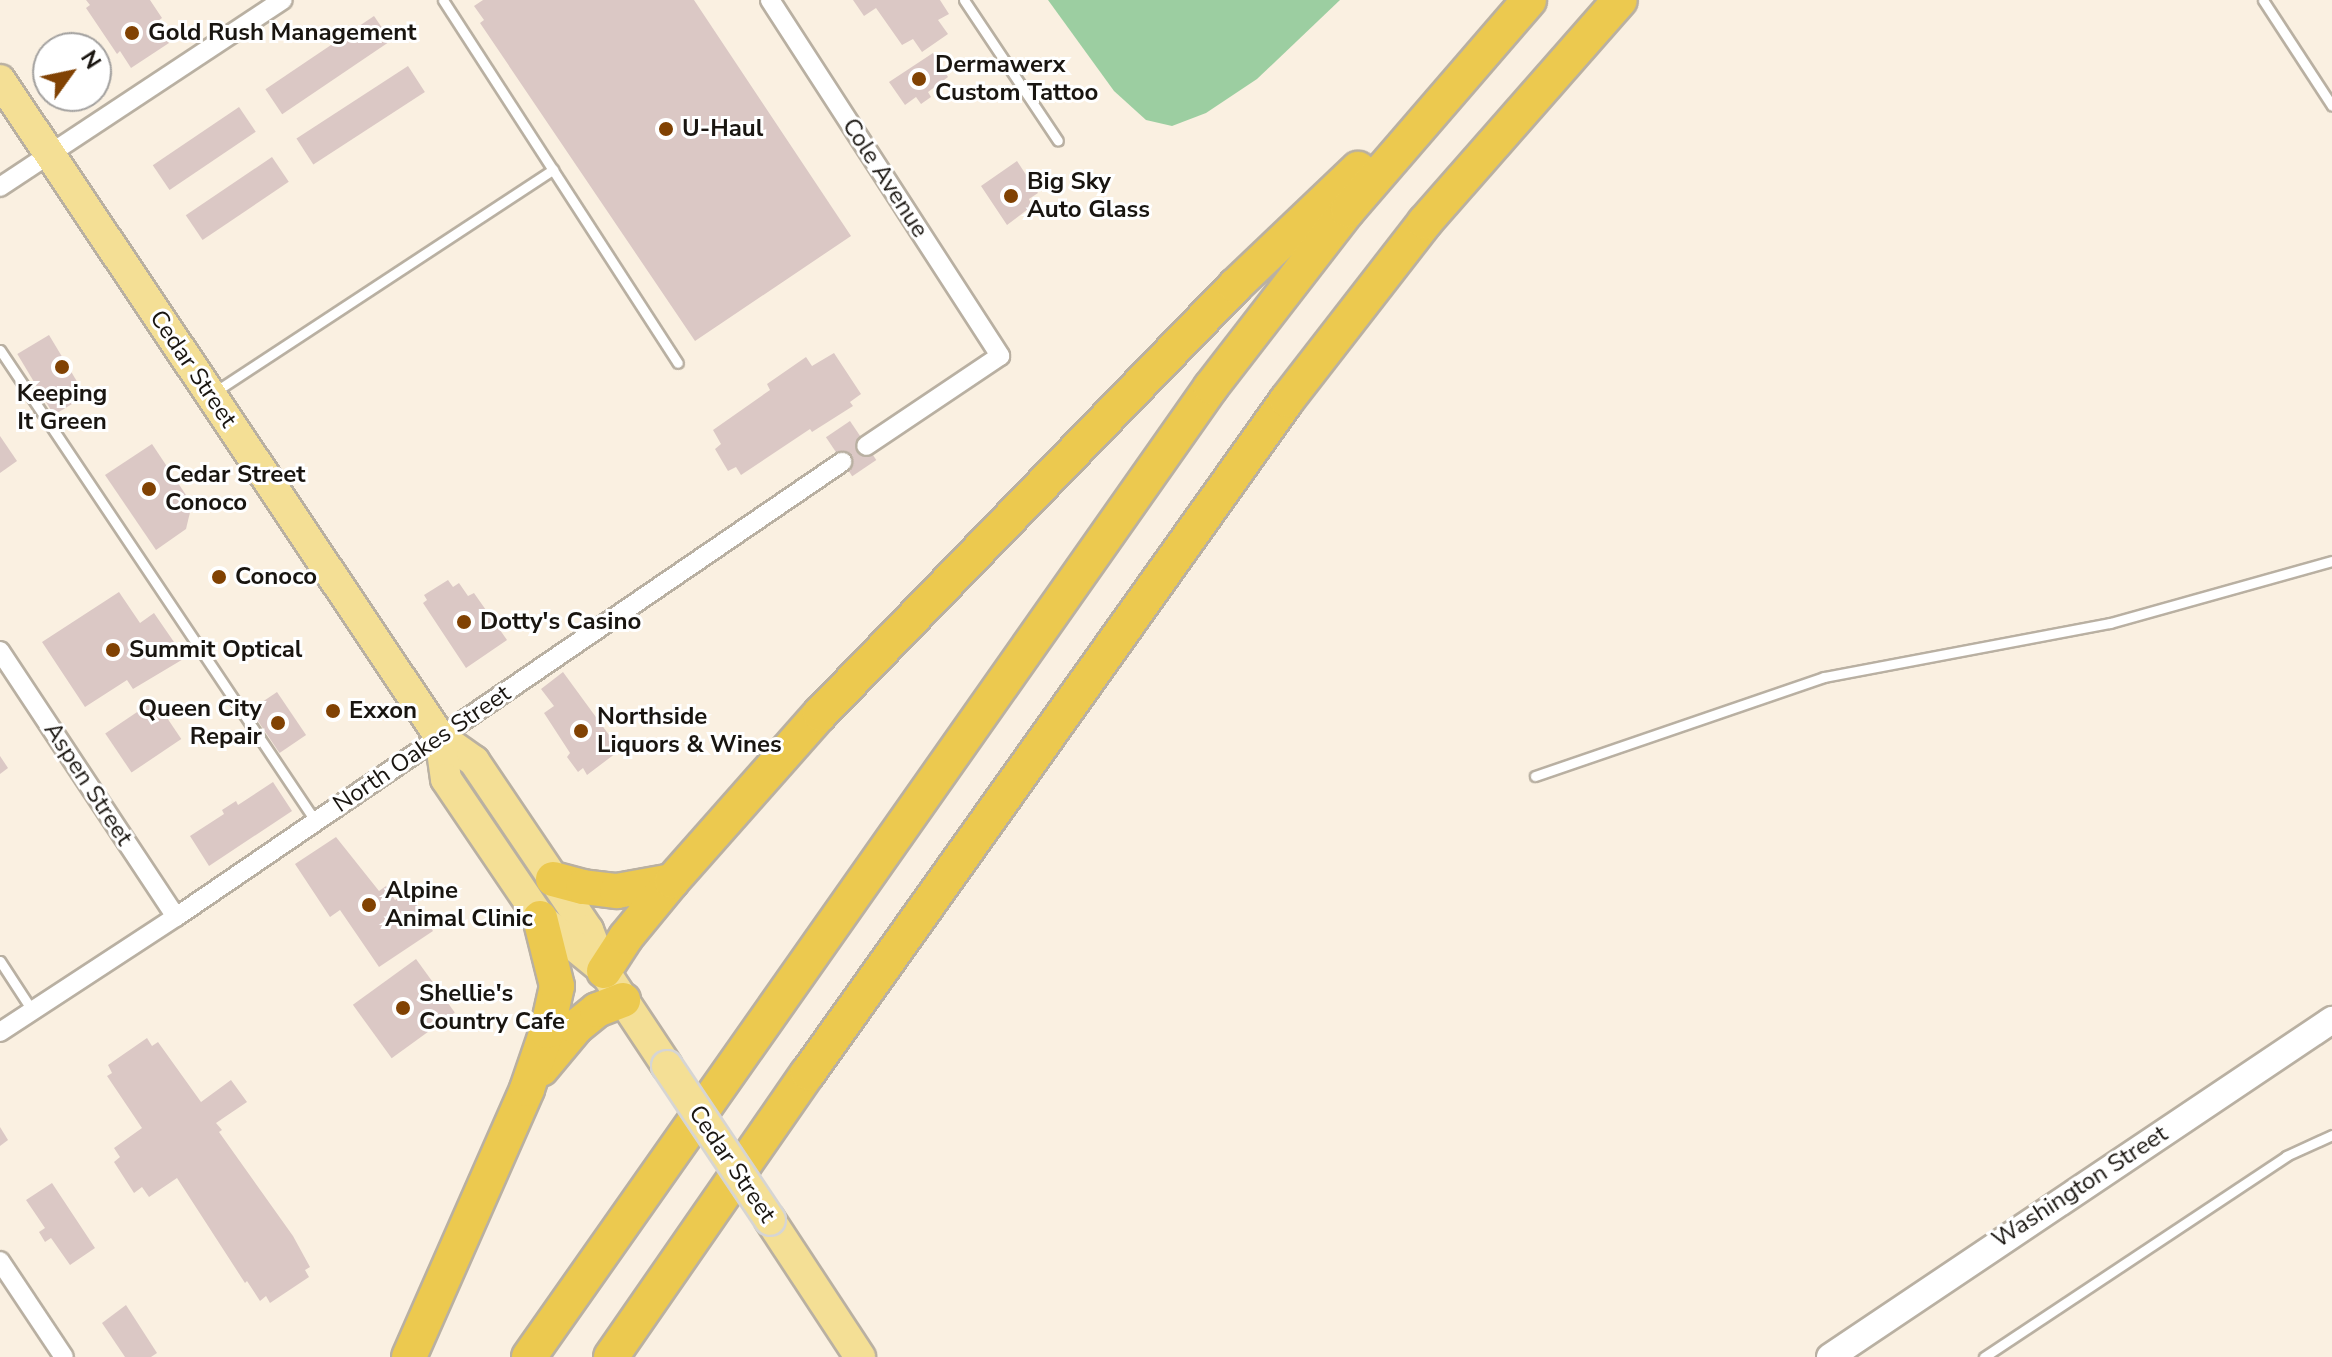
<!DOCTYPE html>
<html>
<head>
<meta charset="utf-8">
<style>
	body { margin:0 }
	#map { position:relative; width:2332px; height:1357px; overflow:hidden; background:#faf0e1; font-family:"Nunito Sans",sans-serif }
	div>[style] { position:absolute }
	.green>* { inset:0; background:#9ccea1 }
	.building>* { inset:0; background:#dbc8c5; transform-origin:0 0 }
	.roads { filter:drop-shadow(2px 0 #b9b0a2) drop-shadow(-2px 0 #b9b0a2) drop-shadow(0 2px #b9b0a2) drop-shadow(0 -2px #b9b0a2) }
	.lane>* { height:9px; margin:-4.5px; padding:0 4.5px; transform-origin:4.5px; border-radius:4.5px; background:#fff }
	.street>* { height:18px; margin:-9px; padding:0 9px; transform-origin:9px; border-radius:9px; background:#fff }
	.secondary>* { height:26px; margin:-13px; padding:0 13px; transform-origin:13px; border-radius:13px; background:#fff }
	.primary>* { height:30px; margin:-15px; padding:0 15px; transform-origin:15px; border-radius:15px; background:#f4df95 }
	.highway>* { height:34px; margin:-17px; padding:0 17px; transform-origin:17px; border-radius:17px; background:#ecc94f }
	.bridges { filter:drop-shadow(2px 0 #d6d5d4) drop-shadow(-2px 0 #d6d5d4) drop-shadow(0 2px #d6d5d4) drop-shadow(0 -2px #d6d5d4) }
	.primary-bridge>* { height:30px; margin:-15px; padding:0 15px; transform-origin:15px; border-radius:15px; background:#f4df95 }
	.dots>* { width:22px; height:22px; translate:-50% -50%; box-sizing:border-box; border:4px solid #fff; border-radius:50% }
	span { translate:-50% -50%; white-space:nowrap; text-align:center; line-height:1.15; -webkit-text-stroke:6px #fff; paint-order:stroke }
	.poi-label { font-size:24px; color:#191510; font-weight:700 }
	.left { translate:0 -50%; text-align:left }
	.right { translate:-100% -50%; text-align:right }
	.street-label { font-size:24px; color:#191510 }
	.north { position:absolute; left:32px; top:32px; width:80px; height:80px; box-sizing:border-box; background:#fff; border:2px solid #a3a19f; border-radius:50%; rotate:57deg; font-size:22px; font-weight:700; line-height:32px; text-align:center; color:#191510 }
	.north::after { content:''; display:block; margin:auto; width:28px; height:36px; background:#814203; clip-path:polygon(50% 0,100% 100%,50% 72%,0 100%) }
</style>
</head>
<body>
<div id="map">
	<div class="green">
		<div style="clip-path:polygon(1048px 0,1340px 0,1257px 79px,1206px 113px,1172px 126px,1146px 120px,1114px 91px)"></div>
	</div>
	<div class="building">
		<div style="clip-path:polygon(86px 0,150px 0,162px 18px,155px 23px,169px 43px,131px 68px,120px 51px,117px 54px,86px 8px,90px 5px)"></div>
		<div style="clip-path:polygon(483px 0,694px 0,851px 236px,695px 341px,480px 23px,484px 20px,474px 6px)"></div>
		<div style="clip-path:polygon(853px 0,940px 0,949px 14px,938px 20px,948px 34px,922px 52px,913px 39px,902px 45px,876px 8px,864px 16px)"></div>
		<div style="left:374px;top:16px;width:30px;height:131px;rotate:56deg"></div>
		<div style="clip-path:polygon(933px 53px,948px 77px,928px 92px,931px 97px,921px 104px,916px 97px,905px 105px,889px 82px)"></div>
		<div style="left:408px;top:66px;width:31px;height:133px;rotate:57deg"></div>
		<div style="left:239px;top:107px;width:30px;height:104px;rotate:56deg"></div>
		<div style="left:272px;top:157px;width:30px;height:104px;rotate:56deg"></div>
		<div style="clip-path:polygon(1017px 161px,1038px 193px,1029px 199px,1032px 206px,1007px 225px,981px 186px)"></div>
		<div style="left:49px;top:335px;width:71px;height:37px;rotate:59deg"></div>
		<div style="clip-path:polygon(834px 353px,861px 394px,850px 402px,853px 406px,812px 432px,810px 429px,741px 475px,736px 467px,728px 471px,715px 449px,721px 444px,713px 430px,770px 390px,767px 384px,806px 357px,812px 366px)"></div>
		<div style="left:850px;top:421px;width:47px;height:29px;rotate:56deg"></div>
		<div style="clip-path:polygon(0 436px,17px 461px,0 473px)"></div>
		<div style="clip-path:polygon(152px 444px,192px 504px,186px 529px,156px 550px,105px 475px)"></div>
		<div style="clip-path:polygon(448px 580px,453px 587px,459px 583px,468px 596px,474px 593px,507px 640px,466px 668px,423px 603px,427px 600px,424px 595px)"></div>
		<div style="clip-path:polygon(119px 592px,140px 623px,154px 613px,185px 658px,133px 689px,127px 680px,85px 707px,42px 642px)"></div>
		<div style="clip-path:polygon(563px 672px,620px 750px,587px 775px,583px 768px,578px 772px,567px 757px,570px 753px,544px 713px,554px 706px,541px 689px)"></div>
		<div style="left:277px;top:692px;width:52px;height:32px;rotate:56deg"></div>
		<div style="left:155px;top:700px;width:47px;height:60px;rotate:56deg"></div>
		<div style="clip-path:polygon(0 756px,8px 768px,0 774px)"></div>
		<div style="clip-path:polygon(273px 782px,292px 811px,209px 866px,190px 836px,224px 814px,222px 810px,236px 801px,238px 805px)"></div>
		<div style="clip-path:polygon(336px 837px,379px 891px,386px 886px,395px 900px,408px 892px,433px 931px,379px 967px,340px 910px,330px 917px,295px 864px)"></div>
		<div style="left:416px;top:959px;width:66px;height:78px;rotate:54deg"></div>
		<div style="clip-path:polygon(147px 1038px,152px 1046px,158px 1042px,201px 1102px,231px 1080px,247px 1102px,216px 1123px,222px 1130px,219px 1132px,293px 1236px,310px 1267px,305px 1270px,309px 1277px,270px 1303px,266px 1296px,260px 1301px,247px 1281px,245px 1283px,177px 1178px,149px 1197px,142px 1187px,134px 1193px,114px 1162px,120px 1157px,114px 1148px,142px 1128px,107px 1076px,112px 1073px,108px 1065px)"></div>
		<div style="clip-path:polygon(0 1127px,8px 1140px,0 1146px)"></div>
		<div style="clip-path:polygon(52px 1183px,95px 1248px,70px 1265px,51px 1238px,45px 1242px,39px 1232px,45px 1228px,26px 1200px)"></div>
		<div style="clip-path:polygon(126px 1305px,157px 1353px,151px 1357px,125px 1357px,102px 1323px)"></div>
	</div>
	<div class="roads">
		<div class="lane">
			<div style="left:443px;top:0;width:432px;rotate:57.1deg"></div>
			<div style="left:964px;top:0;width:169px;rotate:56.3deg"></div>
			<div style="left:2263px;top:0;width:126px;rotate:56.9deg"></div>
			<div style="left:0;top:350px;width:568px;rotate:56.2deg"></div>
			<div style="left:213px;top:393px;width:407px;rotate:-33.3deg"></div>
			<div style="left:1535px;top:776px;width:305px;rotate:-18.9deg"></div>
			<div style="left:1824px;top:677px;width:291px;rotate:-10.7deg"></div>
			<div style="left:2110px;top:623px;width:230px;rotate:-15.6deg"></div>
			<div style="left:0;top:961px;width:59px;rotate:56.9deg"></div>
			<div style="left:1984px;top:1357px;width:363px;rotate:-33.6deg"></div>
			<div style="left:2286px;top:1156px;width:51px;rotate:-24.5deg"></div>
		</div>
		<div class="street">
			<div style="left:770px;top:0;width:424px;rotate:57.1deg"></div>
			<div style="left:1000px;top:356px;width:161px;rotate:146.1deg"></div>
			<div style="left:0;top:187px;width:339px;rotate:-33.5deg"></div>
			<div style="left:0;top:651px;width:319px;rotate:56.5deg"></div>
			<div style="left:0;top:1032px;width:210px;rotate:-33.2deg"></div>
			<div style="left:176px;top:917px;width:807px;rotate:-34.34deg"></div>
			<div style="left:0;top:1261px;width:115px;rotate:56.3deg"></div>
		</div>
		<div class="secondary">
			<div style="left:1830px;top:1357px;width:605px;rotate:-33.87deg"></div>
		</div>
		<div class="primary">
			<div style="left:0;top:80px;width:791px;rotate:56.19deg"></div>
			<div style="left:440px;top:737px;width:42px;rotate:35.2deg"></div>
			<div style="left:474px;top:761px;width:204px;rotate:56deg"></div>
			<div style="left:588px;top:930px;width:44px;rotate:68.7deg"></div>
			<div style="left:604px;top:971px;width:114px;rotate:56.4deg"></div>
			<div style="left:440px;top:737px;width:42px;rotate:81.9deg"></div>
			<div style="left:446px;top:779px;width:168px;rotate:55.9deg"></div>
			<div style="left:540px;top:918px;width:77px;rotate:39.2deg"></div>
			<div style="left:770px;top:1220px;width:164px;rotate:56.7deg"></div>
		</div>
		<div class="highway">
			<div style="left:553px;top:879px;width:31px;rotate:15deg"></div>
			<div style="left:583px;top:887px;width:34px;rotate:7deg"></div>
			<div style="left:617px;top:891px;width:56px;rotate:-10.3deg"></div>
			<div style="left:604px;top:971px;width:40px;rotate:-57.1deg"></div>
			<div style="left:626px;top:937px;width:72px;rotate:-50.6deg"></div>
			<div style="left:672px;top:881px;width:223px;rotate:-48.5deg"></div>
			<div style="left:820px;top:714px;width:596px;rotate:-45.88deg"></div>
			<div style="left:1235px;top:286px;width:170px;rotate:-43.6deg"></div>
			<div style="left:541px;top:1069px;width:55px;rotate:-50.2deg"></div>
			<div style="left:576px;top:1027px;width:27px;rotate:-39deg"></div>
			<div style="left:597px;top:1010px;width:28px;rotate:-21deg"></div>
			<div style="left:409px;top:1357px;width:293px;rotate:-66.2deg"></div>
			<div style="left:527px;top:1089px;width:61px;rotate:-71deg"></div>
			<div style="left:547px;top:1031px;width:46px;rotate:-77.5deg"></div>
			<div style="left:557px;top:986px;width:70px;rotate:-104deg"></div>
			<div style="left:529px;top:1357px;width:1186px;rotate:-54.89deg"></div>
			<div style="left:1211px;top:387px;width:224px;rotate:-52.3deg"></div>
			<div style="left:1348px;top:210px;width:277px;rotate:-49.2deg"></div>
			<div style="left:611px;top:1357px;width:346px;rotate:-55.3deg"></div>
			<div style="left:808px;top:1073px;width:826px;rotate:-54.56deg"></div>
			<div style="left:1287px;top:400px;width:225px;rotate:-52.2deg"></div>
			<div style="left:1425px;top:222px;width:295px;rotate:-48.7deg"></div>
		</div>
	</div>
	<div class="bridges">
		<div class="primary-bridge">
			<div style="left:667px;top:1066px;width:185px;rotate:56.2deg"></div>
		</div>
	</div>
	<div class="dots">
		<div style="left:132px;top:33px;background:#814203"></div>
		<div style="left:919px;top:79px;background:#814203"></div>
		<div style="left:666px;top:129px;background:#814203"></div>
		<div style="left:1011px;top:196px;background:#814203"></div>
		<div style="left:62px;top:367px;background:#814203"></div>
		<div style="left:149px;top:489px;background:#814203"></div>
		<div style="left:219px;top:577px;background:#814203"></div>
		<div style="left:464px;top:622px;background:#814203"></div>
		<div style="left:113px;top:650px;background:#814203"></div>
		<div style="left:333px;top:711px;background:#814203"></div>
		<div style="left:278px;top:723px;background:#814203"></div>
		<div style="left:581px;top:731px;background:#814203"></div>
		<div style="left:369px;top:905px;background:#814203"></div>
		<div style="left:403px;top:1008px;background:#814203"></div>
	</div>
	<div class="poi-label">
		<span class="left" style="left:148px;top:33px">Gold Rush Management</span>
		<span class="left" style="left:935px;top:79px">Dermawerx<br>Custom Tattoo</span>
		<span class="left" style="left:682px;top:129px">U-Haul</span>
		<span class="left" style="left:1027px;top:196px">Big Sky<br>Auto Glass</span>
		<span style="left:62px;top:408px">Keeping<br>It Green</span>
		<span class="left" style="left:165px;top:489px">Cedar Street<br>Conoco</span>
		<span class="left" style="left:235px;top:577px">Conoco</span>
		<span class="left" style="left:480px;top:622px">Dotty's Casino</span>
		<span class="left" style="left:129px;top:650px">Summit Optical</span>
		<span class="right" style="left:262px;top:723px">Queen City<br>Repair</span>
		<span class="left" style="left:349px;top:711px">Exxon</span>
		<span class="left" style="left:597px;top:731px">Northside<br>Liquors &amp; Wines</span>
		<span class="left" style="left:385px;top:905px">Alpine<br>Animal Clinic</span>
		<span class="left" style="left:419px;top:1008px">Shellie's<br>Country Cafe</span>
	</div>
	<div class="street-label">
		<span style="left:885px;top:178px;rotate:57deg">Cole Avenue</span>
		<span style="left:193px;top:369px;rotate:56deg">Cedar Street</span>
		<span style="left:422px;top:749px;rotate:-34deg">North Oakes Street</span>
		<span style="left:88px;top:784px;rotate:57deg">Aspen Street</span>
		<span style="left:732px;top:1164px;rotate:56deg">Cedar Street</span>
		<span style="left:2080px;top:1187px;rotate:-33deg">Washington Street</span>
	</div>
	<div class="north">N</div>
</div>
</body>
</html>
